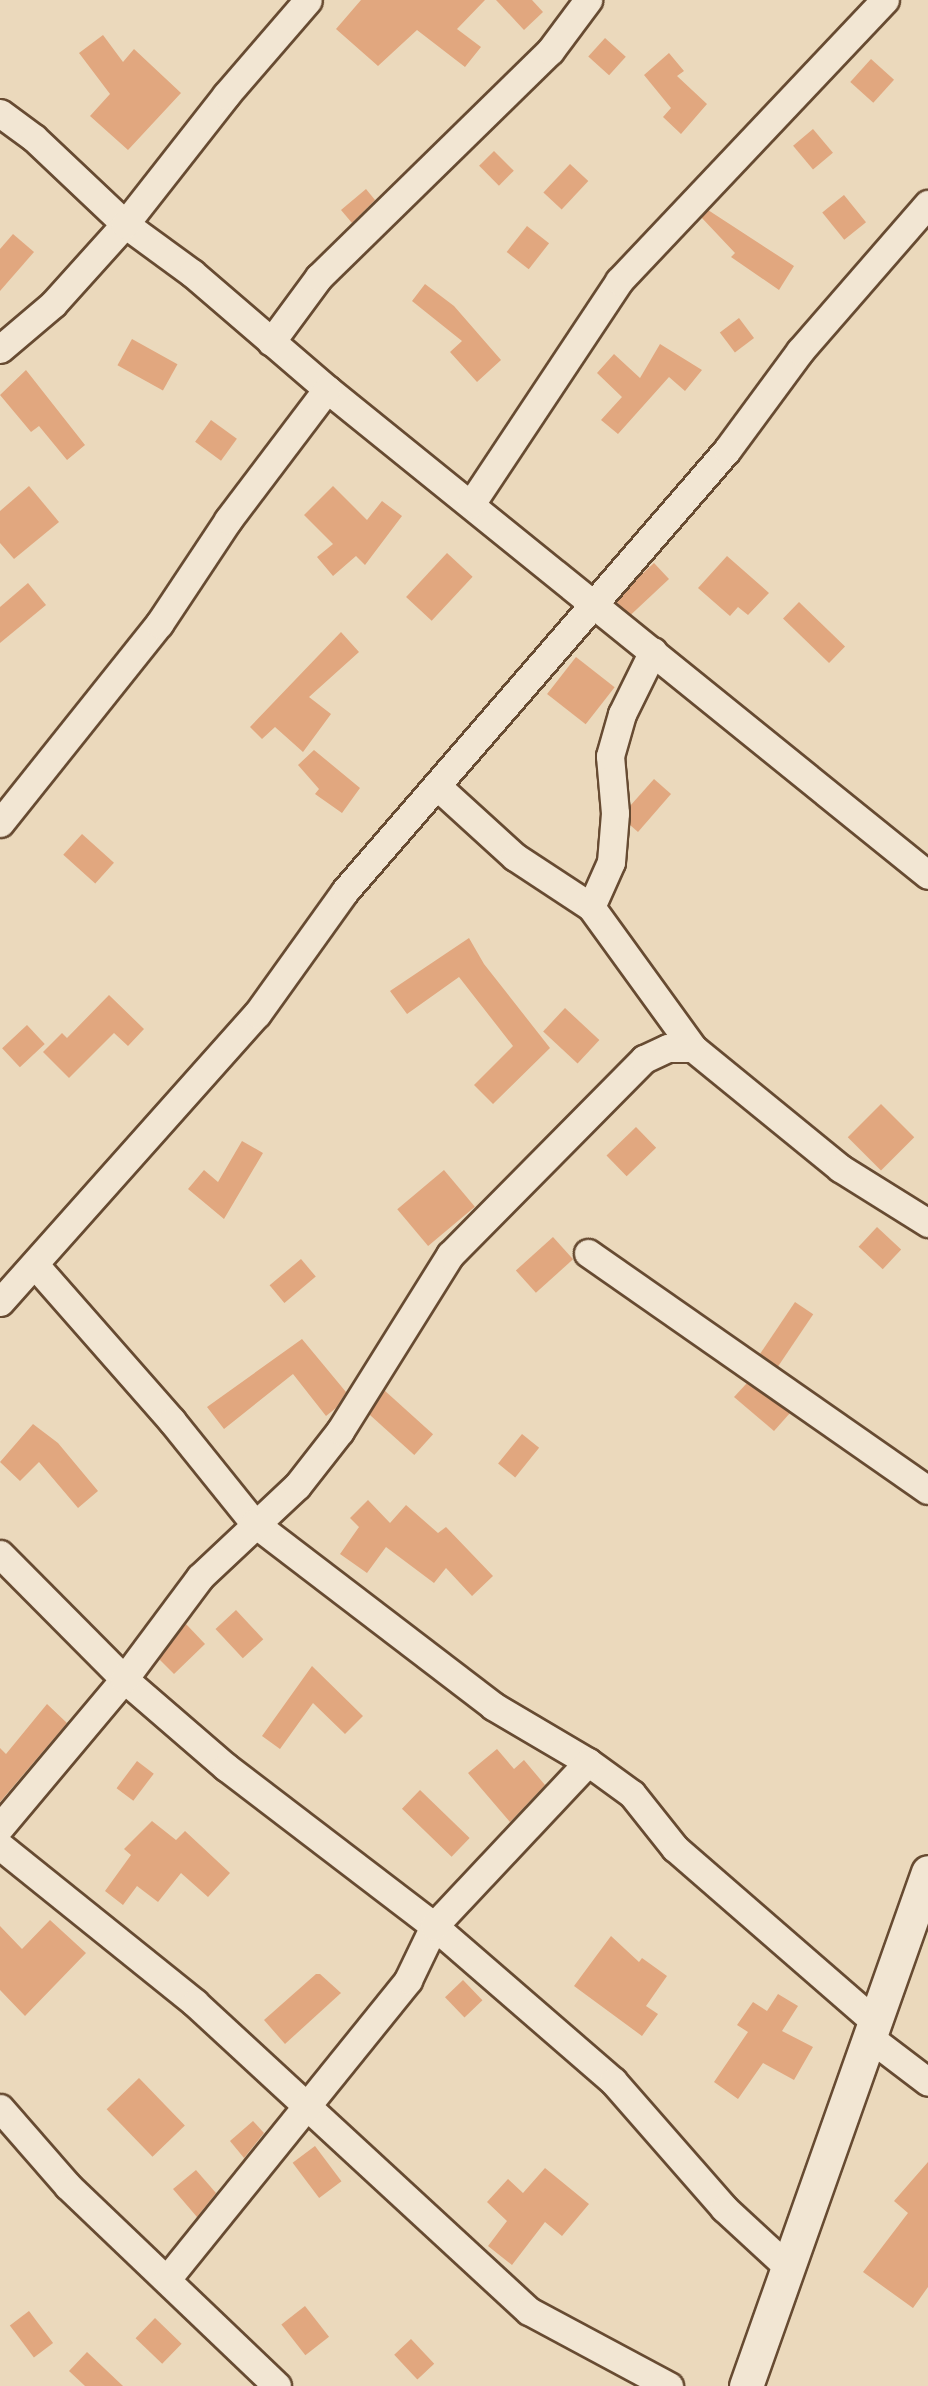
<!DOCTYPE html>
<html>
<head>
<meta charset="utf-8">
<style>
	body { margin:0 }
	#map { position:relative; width:928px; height:2386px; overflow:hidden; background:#ebd9bc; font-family:"Old Standard TT",serif }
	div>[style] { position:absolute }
	.building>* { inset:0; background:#e1a77f; transform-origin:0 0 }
	.roads { filter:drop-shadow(2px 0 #674b32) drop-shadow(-2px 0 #674b32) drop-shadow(0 2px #674b32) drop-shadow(0 -2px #674b32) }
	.street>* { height:27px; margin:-13.5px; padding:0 13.5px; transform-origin:13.5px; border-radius:13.5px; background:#f2e6d3 }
	.secondary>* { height:33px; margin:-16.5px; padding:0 16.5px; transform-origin:16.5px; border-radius:16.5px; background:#f2e6d3 }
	span { translate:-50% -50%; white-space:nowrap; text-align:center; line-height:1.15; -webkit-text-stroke:4.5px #f2e6d3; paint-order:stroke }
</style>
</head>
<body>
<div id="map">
	<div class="building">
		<div style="clip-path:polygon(361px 0,485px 0,457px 29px,481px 47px,465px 67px,417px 30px,378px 66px,336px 29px)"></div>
		<div style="clip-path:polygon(496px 0,532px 0,543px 12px,524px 30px)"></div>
		<div style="clip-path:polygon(103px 35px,123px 62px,134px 49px,181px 93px,128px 150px,90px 116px,110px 94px,79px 53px)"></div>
		<div style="left:605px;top:38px;width:28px;height:25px;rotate:42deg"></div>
		<div style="clip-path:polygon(669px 53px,684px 71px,677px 76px,707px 104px,681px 134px,663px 117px,671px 108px,644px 75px)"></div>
		<div style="left:871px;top:59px;width:31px;height:31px;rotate:42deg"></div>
		<div style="left:813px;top:129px;width:31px;height:26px;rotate:50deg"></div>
		<div style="left:494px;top:151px;width:28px;height:21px;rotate:45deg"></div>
		<div style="left:570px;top:164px;width:25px;height:39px;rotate:43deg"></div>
		<div style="clip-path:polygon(366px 189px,375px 200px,352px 223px,341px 210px)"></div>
		<div style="left:844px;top:195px;width:35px;height:28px;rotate:51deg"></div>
		<div style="clip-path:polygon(708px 210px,794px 266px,779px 290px,731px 257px,735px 253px,701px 217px)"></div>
		<div style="left:527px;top:226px;width:28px;height:33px;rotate:38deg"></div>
		<div style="clip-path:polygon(13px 234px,34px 252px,0 291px,0 249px)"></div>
		<div style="clip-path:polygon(425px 284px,454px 306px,501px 360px,477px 382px,450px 352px,462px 341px,412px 301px)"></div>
		<div style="left:739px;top:318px;width:25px;height:24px;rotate:53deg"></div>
		<div style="left:132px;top:339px;width:52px;height:30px;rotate:29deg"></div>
		<div style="clip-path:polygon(660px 344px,702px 370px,685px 391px,669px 377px,618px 434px,601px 420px,622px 397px,597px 373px,614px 354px,640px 378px)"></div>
		<div style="clip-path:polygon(26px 370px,85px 445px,67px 460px,39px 426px,31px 432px,0 395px)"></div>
		<div style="left:211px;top:420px;width:32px;height:27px;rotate:36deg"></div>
		<div style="clip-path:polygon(29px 486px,59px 522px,14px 559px,0 543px,0 511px)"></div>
		<div style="clip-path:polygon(333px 486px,367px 520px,382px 501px,402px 516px,365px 565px,356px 556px,333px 576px,317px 557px,333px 544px,304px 515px)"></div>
		<div style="left:447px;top:553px;width:35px;height:60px;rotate:43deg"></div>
		<div style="clip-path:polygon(727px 556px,769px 593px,748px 615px,738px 607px,730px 616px,698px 588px)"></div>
		<div style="left:654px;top:563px;width:22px;height:54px;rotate:47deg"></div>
		<div style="clip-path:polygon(28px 583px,46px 605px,0 643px,0 607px)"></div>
		<div style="left:799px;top:602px;width:64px;height:23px;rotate:44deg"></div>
		<div style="clip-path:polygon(341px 632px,359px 652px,309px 697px,331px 714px,303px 752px,275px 727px,262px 739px,250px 727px)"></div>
		<div style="left:576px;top:657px;width:49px;height:47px;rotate:38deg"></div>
		<div style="clip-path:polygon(314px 750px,360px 788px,342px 813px,315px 794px,319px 789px,298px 765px)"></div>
		<div style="clip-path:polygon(654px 779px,671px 794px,638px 832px,630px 825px,630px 806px)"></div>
		<div style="left:82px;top:834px;width:43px;height:28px;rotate:42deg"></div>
		<div style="clip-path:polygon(469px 938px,484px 964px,550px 1048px,493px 1104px,474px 1085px,513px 1046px,459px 977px,407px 1014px,390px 991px)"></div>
		<div style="clip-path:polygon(109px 995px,144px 1029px,128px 1046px,114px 1033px,69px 1078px,43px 1052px,62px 1033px,67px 1038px)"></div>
		<div style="left:565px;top:1008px;width:47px;height:32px;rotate:43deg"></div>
		<div style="left:27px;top:1025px;width:26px;height:34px;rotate:47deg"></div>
		<div style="left:881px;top:1104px;width:47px;height:47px;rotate:45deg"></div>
		<div style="left:636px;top:1127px;width:29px;height:41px;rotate:46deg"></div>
		<div style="clip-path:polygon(242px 1141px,263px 1153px,224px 1219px,188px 1189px,204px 1170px,218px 1182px)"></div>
		<div style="left:444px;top:1170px;width:48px;height:61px;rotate:50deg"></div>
		<div style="left:877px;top:1227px;width:33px;height:27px;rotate:43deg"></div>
		<div style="left:553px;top:1237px;width:30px;height:50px;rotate:48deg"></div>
		<div style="left:301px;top:1259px;width:23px;height:41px;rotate:50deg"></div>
		<div style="left:795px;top:1302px;width:22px;height:63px;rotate:34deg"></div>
		<div style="clip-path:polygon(302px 1339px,346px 1392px,336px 1408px,326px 1416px,293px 1374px,224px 1429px,207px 1407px)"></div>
		<div style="clip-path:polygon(747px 1383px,790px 1413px,774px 1431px,734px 1397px)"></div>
		<div style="left:384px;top:1390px;width:66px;height:28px;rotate:42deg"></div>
		<div style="clip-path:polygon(33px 1424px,58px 1443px,98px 1491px,78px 1508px,39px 1462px,20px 1481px,0 1462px)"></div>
		<div style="left:522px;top:1434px;width:22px;height:38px;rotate:39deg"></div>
		<div style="clip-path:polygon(368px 1500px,390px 1523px,406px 1505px,438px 1533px,446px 1527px,493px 1576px,472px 1596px,446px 1568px,434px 1583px,386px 1547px,367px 1573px,340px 1554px,359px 1527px,350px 1518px)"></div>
		<div style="left:236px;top:1610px;width:40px;height:28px;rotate:47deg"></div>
		<div style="clip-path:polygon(186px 1624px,205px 1644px,174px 1674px,159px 1659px)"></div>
		<div style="clip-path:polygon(312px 1666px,363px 1716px,345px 1734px,313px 1703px,280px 1749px,262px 1736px)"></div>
		<div style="clip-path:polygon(47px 1704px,67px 1723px,0 1802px,0 1748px,6px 1754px)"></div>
		<div style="clip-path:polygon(497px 1749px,514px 1769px,524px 1760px,545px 1785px,510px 1822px,468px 1773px)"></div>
		<div style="left:137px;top:1761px;width:21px;height:34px;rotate:37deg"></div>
		<div style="left:420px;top:1790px;width:69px;height:26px;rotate:44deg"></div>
		<div style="clip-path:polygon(152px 1821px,176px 1840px,185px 1831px,230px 1873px,208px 1897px,181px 1873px,158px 1902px,137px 1886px,123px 1905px,105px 1891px,131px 1855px,124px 1849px)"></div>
		<div style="clip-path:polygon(50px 1920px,86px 1953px,25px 2016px,0 1990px,0 1926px,22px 1949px)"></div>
		<div style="clip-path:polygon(611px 1936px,639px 1962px,642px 1958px,667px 1976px,646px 2006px,658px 2014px,642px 2036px,574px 1986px)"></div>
		<div style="clip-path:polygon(316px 1974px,320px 1974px,341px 1993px,285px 2044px,264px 2020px)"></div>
		<div style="left:463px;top:1980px;width:28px;height:25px;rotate:46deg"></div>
		<div style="clip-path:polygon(778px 1994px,798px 2006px,782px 2031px,813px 2047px,794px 2080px,763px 2063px,738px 2099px,714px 2082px,748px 2032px,737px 2025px,753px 2002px,767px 2011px)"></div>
		<div style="left:139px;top:2078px;width:66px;height:45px;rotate:46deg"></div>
		<div style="clip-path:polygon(253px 2121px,264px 2133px,244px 2158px,230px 2141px)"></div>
		<div style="left:315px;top:2146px;width:44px;height:28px;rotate:53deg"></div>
		<div style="clip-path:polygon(928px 2162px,928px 2287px,913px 2308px,863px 2272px,908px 2213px,894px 2201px)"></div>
		<div style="clip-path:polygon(545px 2168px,589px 2204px,562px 2236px,545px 2222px,512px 2265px,488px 2246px,507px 2221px,487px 2202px,508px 2179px,523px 2193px)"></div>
		<div style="clip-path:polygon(196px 2170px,216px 2193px,197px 2217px,173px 2189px)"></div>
		<div style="left:305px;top:2306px;width:39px;height:30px;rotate:52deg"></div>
		<div style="left:29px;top:2311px;width:40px;height:24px;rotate:53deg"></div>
		<div style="left:155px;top:2318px;width:37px;height:28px;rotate:44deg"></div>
		<div style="left:411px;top:2339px;width:34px;height:23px;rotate:47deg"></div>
		<div style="clip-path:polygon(87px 2352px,123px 2386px,85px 2386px,69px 2371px)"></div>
	</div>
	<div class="roads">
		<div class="street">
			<div style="left:0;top:113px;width:42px;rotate:36.3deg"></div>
			<div style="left:34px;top:138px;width:125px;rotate:43.4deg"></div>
			<div style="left:125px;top:224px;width:83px;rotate:36.2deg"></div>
			<div style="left:192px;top:273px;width:178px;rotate:40.7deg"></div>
			<div style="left:327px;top:389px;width:773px;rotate:38.96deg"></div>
			<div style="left:271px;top:342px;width:81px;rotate:-53.6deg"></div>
			<div style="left:319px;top:277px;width:323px;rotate:-44.4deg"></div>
			<div style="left:550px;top:51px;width:64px;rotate:-53.3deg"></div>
			<div style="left:0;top:349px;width:70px;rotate:-40.3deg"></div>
			<div style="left:53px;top:304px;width:108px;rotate:-48deg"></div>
			<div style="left:125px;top:224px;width:164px;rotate:-51.9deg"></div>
			<div style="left:226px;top:95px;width:125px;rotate:-49.2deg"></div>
			<div style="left:471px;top:504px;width:268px;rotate:-56.4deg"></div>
			<div style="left:619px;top:281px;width:387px;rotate:-46.6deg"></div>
			<div style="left:437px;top:786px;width:105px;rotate:42.3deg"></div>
			<div style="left:515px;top:857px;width:91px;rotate:33.3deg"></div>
			<div style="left:591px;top:907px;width:174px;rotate:54.1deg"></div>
			<div style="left:693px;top:1048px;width:190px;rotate:39.2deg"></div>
			<div style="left:840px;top:1168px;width:104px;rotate:32deg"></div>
			<div style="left:0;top:823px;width:255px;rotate:-51.4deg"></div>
			<div style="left:159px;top:624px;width:125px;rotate:-56.4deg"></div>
			<div style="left:228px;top:520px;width:164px;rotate:-52.9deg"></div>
			<div style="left:591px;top:907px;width:49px;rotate:-66deg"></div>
			<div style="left:611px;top:862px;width:49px;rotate:-85.3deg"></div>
			<div style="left:615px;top:813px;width:57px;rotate:-95deg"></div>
			<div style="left:610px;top:756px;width:44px;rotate:-74.1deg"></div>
			<div style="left:622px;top:714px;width:70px;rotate:-63.8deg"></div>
			<div style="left:588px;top:1253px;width:414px;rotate:34.9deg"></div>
			<div style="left:35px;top:1265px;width:208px;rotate:48.7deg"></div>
			<div style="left:172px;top:1421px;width:131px;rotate:51.2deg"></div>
			<div style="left:254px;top:1523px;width:301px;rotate:37.4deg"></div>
			<div style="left:493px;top:1706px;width:110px;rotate:30.5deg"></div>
			<div style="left:588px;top:1762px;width:54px;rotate:36deg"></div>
			<div style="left:632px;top:1794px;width:69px;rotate:51.5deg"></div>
			<div style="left:675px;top:1848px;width:264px;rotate:41deg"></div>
			<div style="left:0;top:1302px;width:386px;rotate:-48.3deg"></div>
			<div style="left:257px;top:1014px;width:151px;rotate:-54.4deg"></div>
			<div style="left:345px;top:891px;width:583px;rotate:-49.1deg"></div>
			<div style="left:727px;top:450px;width:123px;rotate:-53.6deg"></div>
			<div style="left:800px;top:351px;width:195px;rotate:-49deg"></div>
			<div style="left:0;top:1554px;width:176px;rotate:45.2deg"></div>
			<div style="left:124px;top:1679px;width:135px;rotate:40.8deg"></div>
			<div style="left:226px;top:1767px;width:262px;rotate:37.4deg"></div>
			<div style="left:434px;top:1926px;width:237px;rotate:40.9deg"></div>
			<div style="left:613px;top:2081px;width:169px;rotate:48.8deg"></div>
			<div style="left:724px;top:2208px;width:88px;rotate:42.7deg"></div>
			<div style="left:0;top:1827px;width:193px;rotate:-50deg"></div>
			<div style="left:124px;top:1679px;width:127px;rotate:-53.3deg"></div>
			<div style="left:200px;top:1577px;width:133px;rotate:-43.2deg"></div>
			<div style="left:297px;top:1486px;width:70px;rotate:-52deg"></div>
			<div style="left:340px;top:1431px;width:208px;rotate:-58deg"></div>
			<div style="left:450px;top:1255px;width:276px;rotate:-45.3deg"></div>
			<div style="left:644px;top:1059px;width:26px;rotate:-25deg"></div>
			<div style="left:668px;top:1048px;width:25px"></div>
			<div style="left:0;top:1846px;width:250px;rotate:38.8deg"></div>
			<div style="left:195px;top:2003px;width:454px;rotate:42.7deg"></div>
			<div style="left:529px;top:2311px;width:159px;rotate:28.2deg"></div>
			<div style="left:869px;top:2037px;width:74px;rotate:37.3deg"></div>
			<div style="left:0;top:2108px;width:103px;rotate:48.9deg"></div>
			<div style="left:68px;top:2186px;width:289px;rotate:43.7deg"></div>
			<div style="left:167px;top:2279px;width:384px;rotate:-51.1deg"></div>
			<div style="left:408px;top:1980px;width:60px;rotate:-64.3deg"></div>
			<div style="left:434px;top:1926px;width:225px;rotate:-46.8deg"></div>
		</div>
		<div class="secondary">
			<div style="left:746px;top:2386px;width:545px;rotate:-70.5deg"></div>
		</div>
	</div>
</div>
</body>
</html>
